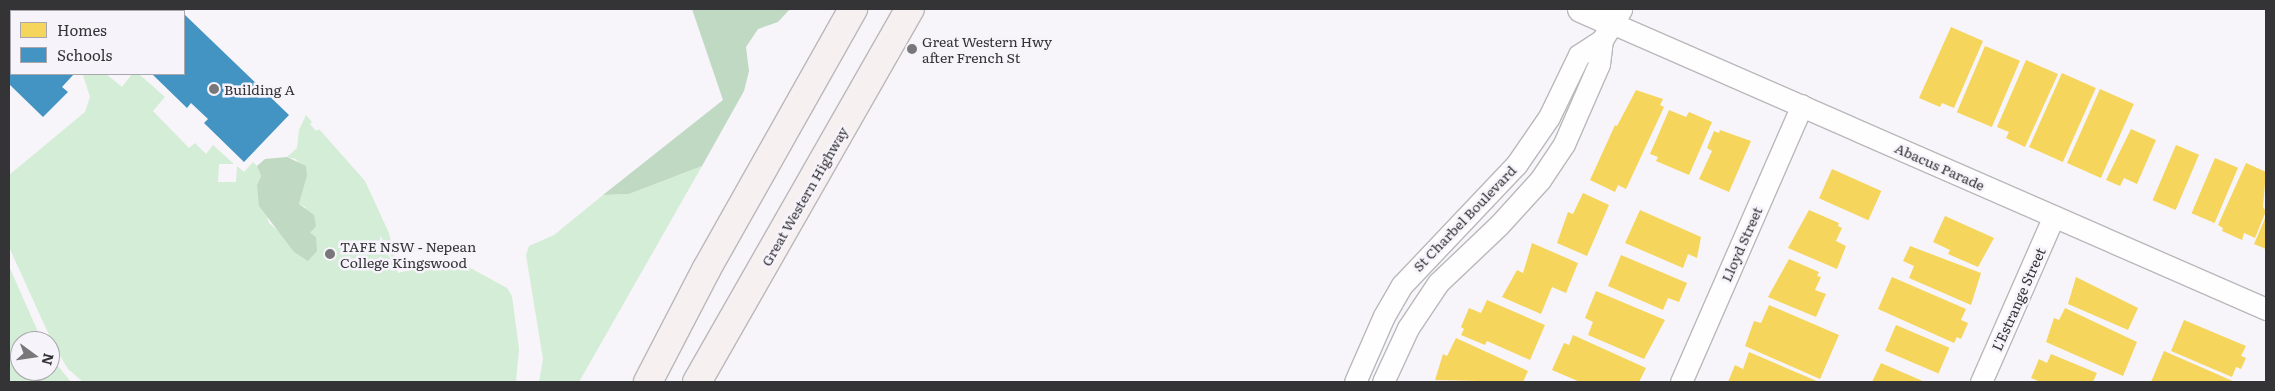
<!DOCTYPE html>
<html>
<head>
<meta charset="utf-8">
<style>
	body { margin:0 }
	#map { position:relative; width:2275px; height:391px; overflow:hidden; background:#f7f5f9; font-family:Literata,serif }
	div>[style] { position:absolute }
	.green>* { inset:0; background:#d4edd6 }
	.forest>* { inset:0; background:#bfd9c2 }
	.homes>* { inset:0; background:#f6d55c; transform-origin:0 0 }
	.schools>* { inset:0; background:#4393c3; transform-origin:0 0 }
	.roads { filter:drop-shadow(1px 0 #bab8bb) drop-shadow(-1px 0 #bab8bb) drop-shadow(0 1px #bab8bb) drop-shadow(0 -1px #bab8bb) }
	.minor>* { height:21px; margin:-10.5px; padding:0 10.5px; transform-origin:10.5px; border-radius:10.5px; background:#fefefe }
	.tertiary>* { height:26px; margin:-13px; padding:0 13px; transform-origin:13px; border-radius:13px; background:#fefefe }
	.trunk>* { height:28px; margin:-14px; padding:0 14px; transform-origin:14px; border-radius:14px; background:#f6f0f0 }
	.dots>* { width:14px; height:14px; translate:-50% -50%; box-sizing:border-box; border:2px solid #f7f3fb; border-radius:50% }
	span { translate:-50% -50%; white-space:nowrap; text-align:center; line-height:1.15; -webkit-text-stroke:5px #f7f3fb; paint-order:stroke }
	.poi-label { font-size:14px; color:#343336 }
	.left { translate:0 -50%; text-align:left }
	.street-label { font-size:14px; color:#343336 }
	.frame { position:absolute; inset:0; border:10px solid #343336; pointer-events:none }
	.legend { position:absolute; left:10px; top:10px; width:175px; height:65px; box-sizing:border-box; background:#f7f3fb; border:1px solid #a9a6ac; margin:0; padding:6px 9px; list-style:none; font-size:15px; color:#343336 }
	.legend li { display:flex; align-items:center; gap:10px; height:25px }
	.legend b { width:25px; border:1px solid #a9a6ac }
	.north { position:absolute; left:10px; top:331px; width:50px; height:50px; box-sizing:border-box; background:#f7f3fb; border:1px solid #a9a6ac; border-radius:50%; rotate:104deg; font-size:14px; font-weight:700; line-height:20px; text-align:center; color:#343336 }
	.north::after { content:''; display:block; margin:auto; width:18px; height:22px; background:#78777a; clip-path:polygon(50% 0,100% 100%,50% 72%,0 100%) }
</style>
</head>
<body>
<div id="map">
	<div class="green">
		<div style="clip-path:polygon(106px 74px,122px 87px,132px 74px,139px 74px,165px 97px,153px 111px,189px 148px,195px 143px,206px 154px,213px 145px,234px 164px,219px 164px,218px 182px,236px 182px,237px 166px,244px 172px,253px 162px,257px 166px,261px 176px,257px 185px,269px 223px,285px 237px,294px 251px,310px 233px,305px 207px,299px 204px,307px 176px,296px 159px,287px 157px,297px 148px,299px 130px,306px 115px,312px 122px,310px 124px,316px 131px,319px 129px,365px 181px,389px 233px,398px 273px,454px 259px,507px 288px,512px 296px,519px 349px,516px 382px,83px 382px,68px 369px,53px 344px,9px 247px,9px 175px,85px 112px,90px 97px,83px 75px)"></div>
		<div style="clip-path:polygon(702px 166px,579px 382px,539px 382px,543px 359px,526px 255px,529px 246px,554px 235px,603px 195px,629px 194px)"></div>
		<div style="clip-path:polygon(9px 266px,42px 341px,20px 341px,20px 371px,50px 371px,50px 356px,71px 382px,9px 382px)"></div>
	</div>
	<div class="forest">
		<div style="clip-path:polygon(692px 9px,790px 9px,778px 22px,758px 29px,746px 47px,749px 71px,744px 91px,702px 166px,629px 194px,603px 195px,723px 100px)"></div>
		<div style="clip-path:polygon(287px 157px,306px 166px,307px 176px,299px 204px,314px 215px,316px 226px,310px 233px,316px 237px,317px 251px,308px 261px,294px 252px,259px 206px,257px 185px,261px 176px,257px 166px,265px 159px)"></div>
	</div>
	<div class="homes">
		<div style="clip-path:polygon(1951px 27px,1983px 41px,1954px 108px,1942px 103px,1940px 107px,1919px 98px)"></div>
		<div style="left:1985px;top:46px;width:38px;height:72px;rotate:23deg"></div>
		<div style="clip-path:polygon(2026px 60px,2058px 74px,2025px 147px,2006px 138px,2009px 132px,1997px 127px)"></div>
		<div style="left:2062px;top:73px;width:37px;height:81px;rotate:24deg"></div>
		<div style="left:2100px;top:89px;width:37px;height:81px;rotate:24deg"></div>
		<div style="clip-path:polygon(1636px 90px,1663px 99px,1660px 105px,1664px 107px,1626px 189px,1618px 185px,1615px 192px,1590px 180px,1615px 125px,1617px 126px)"></div>
		<div style="clip-path:polygon(1669px 110px,1686px 117px,1689px 112px,1712px 122px,1689px 175px,1656px 161px,1658px 157px,1650px 154px)"></div>
		<div style="clip-path:polygon(2131px 129px,2156px 140px,2137px 184px,2124px 178px,2120px 186px,2106px 180px)"></div>
		<div style="clip-path:polygon(1720px 130px,1751px 141px,1729px 192px,1699px 179px,1712px 151px,1707px 148px,1714px 131px,1719px 133px)"></div>
		<div style="left:2176px;top:145px;width:25px;height:60px;rotate:23deg"></div>
		<div style="left:2215px;top:158px;width:25px;height:60px;rotate:23deg"></div>
		<div style="clip-path:polygon(2246px 163px,2266px 172px,2263px 207px,2266px 211px,2255px 238px,2244px 233px,2242px 240px,2222px 231px,2223px 228px,2218px 225px)"></div>
		<div style="left:1832px;top:169px;width:54px;height:32px;rotate:24deg"></div>
		<div style="clip-path:polygon(1583px 193px,1609px 205px,1587px 256px,1557px 243px,1568px 212px,1573px 214px)"></div>
		<div style="clip-path:polygon(1640px 210px,1701px 237px,1697px 258px,1688px 254px,1683px 268px,1625px 243px)"></div>
		<div style="clip-path:polygon(1809px 210px,1839px 223px,1838px 226px,1842px 228px,1836px 241px,1846px 246px,1837px 269px,1788px 248px)"></div>
		<div style="clip-path:polygon(1945px 216px,1994px 238px,1978px 267px,1948px 254px,1950px 250px,1933px 242px)"></div>
		<div style="clip-path:polygon(2266px 216px,2266px 249px,2254px 244px)"></div>
		<div style="clip-path:polygon(1532px 243px,1578px 263px,1566px 293px,1552px 287px,1541px 314px,1502px 297px,1517px 270px,1523px 273px)"></div>
		<div style="clip-path:polygon(1910px 246px,1981px 273px,1971px 305px,1909px 278px,1914px 266px,1903px 261px)"></div>
		<div style="clip-path:polygon(1621px 255px,1687px 283px,1679px 302px,1668px 298px,1663px 310px,1608px 286px)"></div>
		<div style="clip-path:polygon(1789px 259px,1819px 272px,1817px 276px,1821px 277px,1815px 290px,1826px 294px,1816px 317px,1768px 297px)"></div>
		<div style="clip-path:polygon(1892px 277px,1966px 309px,1961px 320px,1968px 323px,1961px 339px,1957px 337px,1954px 343px,1878px 309px)"></div>
		<div style="clip-path:polygon(2076px 277px,2138px 308px,2128px 330px,2068px 304px)"></div>
		<div style="clip-path:polygon(1596px 291px,1665px 320px,1644px 359px,1588px 335px,1593px 322px,1585px 318px)"></div>
		<div style="clip-path:polygon(1487px 300px,1545px 325px,1530px 360px,1487px 341px,1485px 345px,1461px 335px,1464px 329px,1461px 327px,1469px 308px,1481px 313px)"></div>
		<div style="clip-path:polygon(1769px 305px,1839px 335px,1820px 379px,1745px 346px,1754px 321px,1761px 323px)"></div>
		<div style="clip-path:polygon(2065px 308px,2137px 342px,2123px 376px,2046px 342px,2054px 318px,2059px 320px)"></div>
		<div style="clip-path:polygon(2184px 320px,2246px 346px,2241px 356px,2246px 358px,2241px 369px,2236px 367px,2232px 377px,2171px 351px)"></div>
		<div style="left:1896px;top:325px;width:58px;height:28px;rotate:23deg"></div>
		<div style="clip-path:polygon(1573px 335px,1646px 368px,1639px 382px,1580px 382px,1552px 370px,1564px 343px,1569px 345px)"></div>
		<div style="clip-path:polygon(1456px 338px,1528px 371px,1523px 382px,1435px 380px,1443px 354px,1447px 356px)"></div>
		<div style="clip-path:polygon(2164px 351px,2235px 382px,2151px 382px)"></div>
		<div style="clip-path:polygon(1749px 352px,1819px 382px,1728px 382px,1735px 365px,1743px 369px)"></div>
		<div style="clip-path:polygon(2051px 354px,2097px 373px,2093px 382px,2041px 382px,2031px 378px,2039px 359px,2047px 363px)"></div>
		<div style="clip-path:polygon(1881px 363px,1925px 382px,1872px 382px)"></div>
	</div>
	<div class="schools">
		<div style="clip-path:polygon(9px 9px,18px 11px,11px 11px,11px 74px,74px 74px,62px 87px,68px 92px,43px 117px,9px 84px)"></div>
		<div style="left:84px;top:9px;width:94px;height:4px"></div>
		<div style="clip-path:polygon(184px 14px,289px 115px,244px 162px,204px 123px,208px 119px,191px 103px,187px 108px,152px 74px,184px 74px)"></div>
	</div>
	<div class="roads">
		<div class="minor">
			<div style="left:1614px;top:24px;width:712px;rotate:23.61deg"></div>
			<div style="left:1355px;top:382px;width:72px;rotate:-66.3deg"></div>
			<div style="left:1384px;top:316px;width:36px;rotate:-60deg"></div>
			<div style="left:1402px;top:285px;width:166px;rotate:-46.5deg"></div>
			<div style="left:1516px;top:165px;width:58px;rotate:-55.5deg"></div>
			<div style="left:1549px;top:117px;width:69px;rotate:-64.2deg"></div>
			<div style="left:1579px;top:55px;width:27px;rotate:-33deg"></div>
			<div style="left:1602px;top:40px;width:36px;rotate:-58deg"></div>
			<div style="left:1383px;top:382px;width:60px;rotate:-65.2deg"></div>
			<div style="left:1408px;top:328px;width:54px;rotate:-56.3deg"></div>
			<div style="left:1438px;top:283px;width:84px;rotate:-43.6deg"></div>
			<div style="left:1499px;top:225px;width:61px;rotate:-47.7deg"></div>
			<div style="left:1540px;top:180px;width:43px;rotate:-56.3deg"></div>
			<div style="left:1564px;top:144px;width:87px;rotate:-66.4deg"></div>
			<div style="left:1599px;top:64px;width:24px;rotate:-83deg"></div>
			<div style="left:1681px;top:382px;width:302px;rotate:-66.4deg"></div>
			<div style="left:1981px;top:382px;width:181px;rotate:-66.3deg"></div>
		</div>
		<div class="tertiary">
			<div style="left:1581px;top:9px;width:36px;rotate:24deg"></div>
		</div>
		<div class="trunk">
			<div style="left:648px;top:382px;width:126px;rotate:-62.6deg"></div>
			<div style="left:706px;top:270px;width:300px;rotate:-60.6deg"></div>
			<div style="left:697px;top:382px;width:430px;rotate:-60.3deg"></div>
		</div>
	</div>
	<div class="dots">
		<div style="left:912px;top:49px;background:#78777a"></div>
		<div style="left:214px;top:89px;background:#78777a"></div>
		<div style="left:330px;top:254px;background:#78777a"></div>
	</div>
	<div class="poi-label">
		<span class="left" style="left:922px;top:49px">Great Western Hwy<br>after French St</span>
		<span class="left" style="left:224px;top:89px">Building A</span>
		<span class="left" style="left:340px;top:254px">TAFE NSW - Nepean<br>College Kingswood</span>
	</div>
	<div class="street-label">
		<span style="left:1940px;top:166px;rotate:24deg">Abacus Parade</span>
		<span style="left:804px;top:196px;rotate:-60deg">Great Western Highway</span>
		<span style="left:1464px;top:218px;rotate:-46deg">St Charbel Boulevard</span>
		<span style="left:1741px;top:244px;rotate:-66deg">Lloyd Street</span>
		<span style="left:2018px;top:299px;rotate:-66deg">L'Estrange Street</span>
	</div>
	<div class="frame"></div>
	<ul class="legend">
	<li><b style="height:14px;background:#f6d55c"></b>Homes</li>
	<li><b style="height:14px;background:#4393c3"></b>Schools</li>
	</ul>
	<div class="north">N</div>
</div>
</body>
</html>
